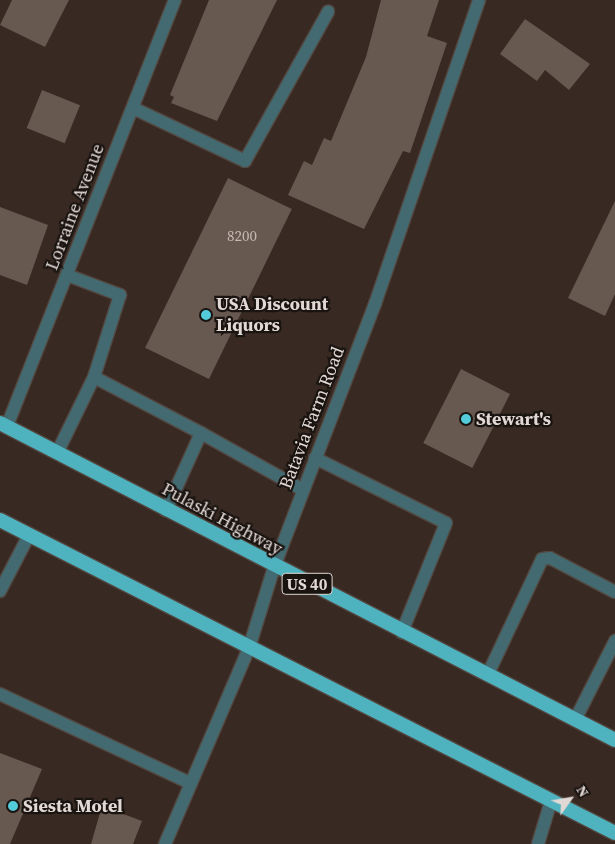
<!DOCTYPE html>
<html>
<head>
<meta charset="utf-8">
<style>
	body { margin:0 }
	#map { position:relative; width:615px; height:844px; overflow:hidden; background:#382a23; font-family:"Source Serif 4",serif }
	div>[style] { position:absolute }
	.building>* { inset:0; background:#675850; transform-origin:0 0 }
	.roads { filter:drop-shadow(1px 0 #53463f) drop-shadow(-1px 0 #53463f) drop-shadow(0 1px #53463f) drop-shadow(0 -1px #53463f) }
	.service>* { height:12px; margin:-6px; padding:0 6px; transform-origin:6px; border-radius:6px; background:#436a70 }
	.minor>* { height:12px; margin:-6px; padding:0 6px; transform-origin:6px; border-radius:6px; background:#436a70 }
	.trunk>* { height:14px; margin:-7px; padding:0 7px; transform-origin:7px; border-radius:7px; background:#4eb2bf }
	.dots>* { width:14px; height:14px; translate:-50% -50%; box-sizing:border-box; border:2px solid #1a1411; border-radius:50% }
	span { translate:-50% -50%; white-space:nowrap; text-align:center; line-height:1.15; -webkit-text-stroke:4.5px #1a1411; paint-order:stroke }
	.number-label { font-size:15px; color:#c3b8b3 }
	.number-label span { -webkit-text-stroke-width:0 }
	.shield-label span { padding:1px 4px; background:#1a1411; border:1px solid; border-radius:4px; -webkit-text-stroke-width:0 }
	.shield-label { font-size:16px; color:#e2d8d4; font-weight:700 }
	.street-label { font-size:18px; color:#e2d8d4 }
	.poi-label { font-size:18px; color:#e2d8d4; font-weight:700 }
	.left { translate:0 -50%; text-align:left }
	.north { position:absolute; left:545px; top:774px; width:50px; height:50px; -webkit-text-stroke:4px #1a1411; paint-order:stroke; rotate:58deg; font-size:14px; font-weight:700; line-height:20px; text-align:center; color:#e2d8d4 }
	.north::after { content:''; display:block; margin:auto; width:18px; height:22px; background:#e2d8d4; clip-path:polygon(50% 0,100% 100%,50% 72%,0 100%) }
</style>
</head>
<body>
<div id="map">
	<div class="building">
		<div style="clip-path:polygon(12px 0,69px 0,45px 47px,0 25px)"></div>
		<div style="clip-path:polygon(209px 0,277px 0,217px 121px,171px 103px,174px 97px,170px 95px)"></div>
		<div style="clip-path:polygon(381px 0,439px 0,427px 36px,447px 43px,410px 153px,403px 151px,364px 229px,288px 195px,304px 161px,312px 165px,324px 138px,331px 141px,366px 57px)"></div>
		<div style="clip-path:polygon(525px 19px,590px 64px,569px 90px,545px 70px,537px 81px,500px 54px)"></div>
		<div style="left:42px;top:90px;width:41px;height:41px;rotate:22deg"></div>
		<div style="left:228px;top:178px;width:71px;height:189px;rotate:26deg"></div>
		<div style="clip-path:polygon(615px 201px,615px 294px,605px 316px,568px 298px)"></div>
		<div style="clip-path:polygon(0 207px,48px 225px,27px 285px,0 275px)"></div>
		<div style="left:461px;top:369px;width:55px;height:83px;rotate:27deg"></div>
		<div style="clip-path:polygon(0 753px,42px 769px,10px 844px,0 844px)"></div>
		<div style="clip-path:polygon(102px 806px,142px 821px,133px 844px,91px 844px)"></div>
	</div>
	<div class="roads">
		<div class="service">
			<div style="left:133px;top:108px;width:124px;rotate:25.3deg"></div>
			<div style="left:245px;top:161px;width:171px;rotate:-60.9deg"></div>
			<div style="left:67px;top:275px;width:57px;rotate:20.7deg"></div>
			<div style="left:120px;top:295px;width:86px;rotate:107.6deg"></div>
			<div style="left:201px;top:433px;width:117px;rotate:29.2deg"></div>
			<div style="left:57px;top:453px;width:85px;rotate:-64deg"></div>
			<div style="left:94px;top:377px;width:121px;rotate:27.6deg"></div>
			<div style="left:201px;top:433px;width:85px;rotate:114.4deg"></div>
			<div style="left:315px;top:458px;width:146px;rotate:26.4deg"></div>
			<div style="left:446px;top:523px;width:118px;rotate:112deg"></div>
			<div style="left:274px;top:567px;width:282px;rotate:-69deg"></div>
			<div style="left:375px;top:304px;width:321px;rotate:-71.1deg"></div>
			<div style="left:0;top:591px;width:63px;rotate:-62.6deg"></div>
			<div style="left:488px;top:674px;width:127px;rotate:-64.8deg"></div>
			<div style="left:542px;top:559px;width:8px;rotate:-7deg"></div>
			<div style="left:550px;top:558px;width:73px;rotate:27.6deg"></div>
			<div style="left:0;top:694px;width:210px;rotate:25.1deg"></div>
			<div style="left:575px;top:720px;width:89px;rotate:-63.1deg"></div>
			<div style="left:538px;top:844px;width:45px;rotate:-73.2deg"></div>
		</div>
		<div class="minor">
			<div style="left:7px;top:426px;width:458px;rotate:-68.5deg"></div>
			<div style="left:165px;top:844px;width:213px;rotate:-66.8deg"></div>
			<div style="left:249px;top:648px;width:85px;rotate:-72.8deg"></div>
		</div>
		<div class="trunk">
			<div style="left:0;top:423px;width:692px;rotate:27.27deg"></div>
			<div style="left:0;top:520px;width:690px;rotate:26.97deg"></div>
		</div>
	</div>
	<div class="dots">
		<div style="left:206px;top:315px;background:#53cbda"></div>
		<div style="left:466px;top:419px;background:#53cbda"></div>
		<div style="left:13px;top:806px;background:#53cbda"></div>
	</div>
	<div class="number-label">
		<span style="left:242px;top:236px">8200</span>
	</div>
	<div class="shield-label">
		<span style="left:307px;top:584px">US 40</span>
	</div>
	<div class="street-label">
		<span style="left:75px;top:207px;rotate:-69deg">Lorraine Avenue</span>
		<span style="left:312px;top:418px;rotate:-69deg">Batavia Farm Road</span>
		<span style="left:222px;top:519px;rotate:28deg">Pulaski Highway</span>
	</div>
	<div class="poi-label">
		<span class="left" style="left:216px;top:315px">USA Discount<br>Liquors</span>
		<span class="left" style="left:476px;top:419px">Stewart's</span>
		<span class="left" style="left:23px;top:806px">Siesta Motel</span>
	</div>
	<div class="north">N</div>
</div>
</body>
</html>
